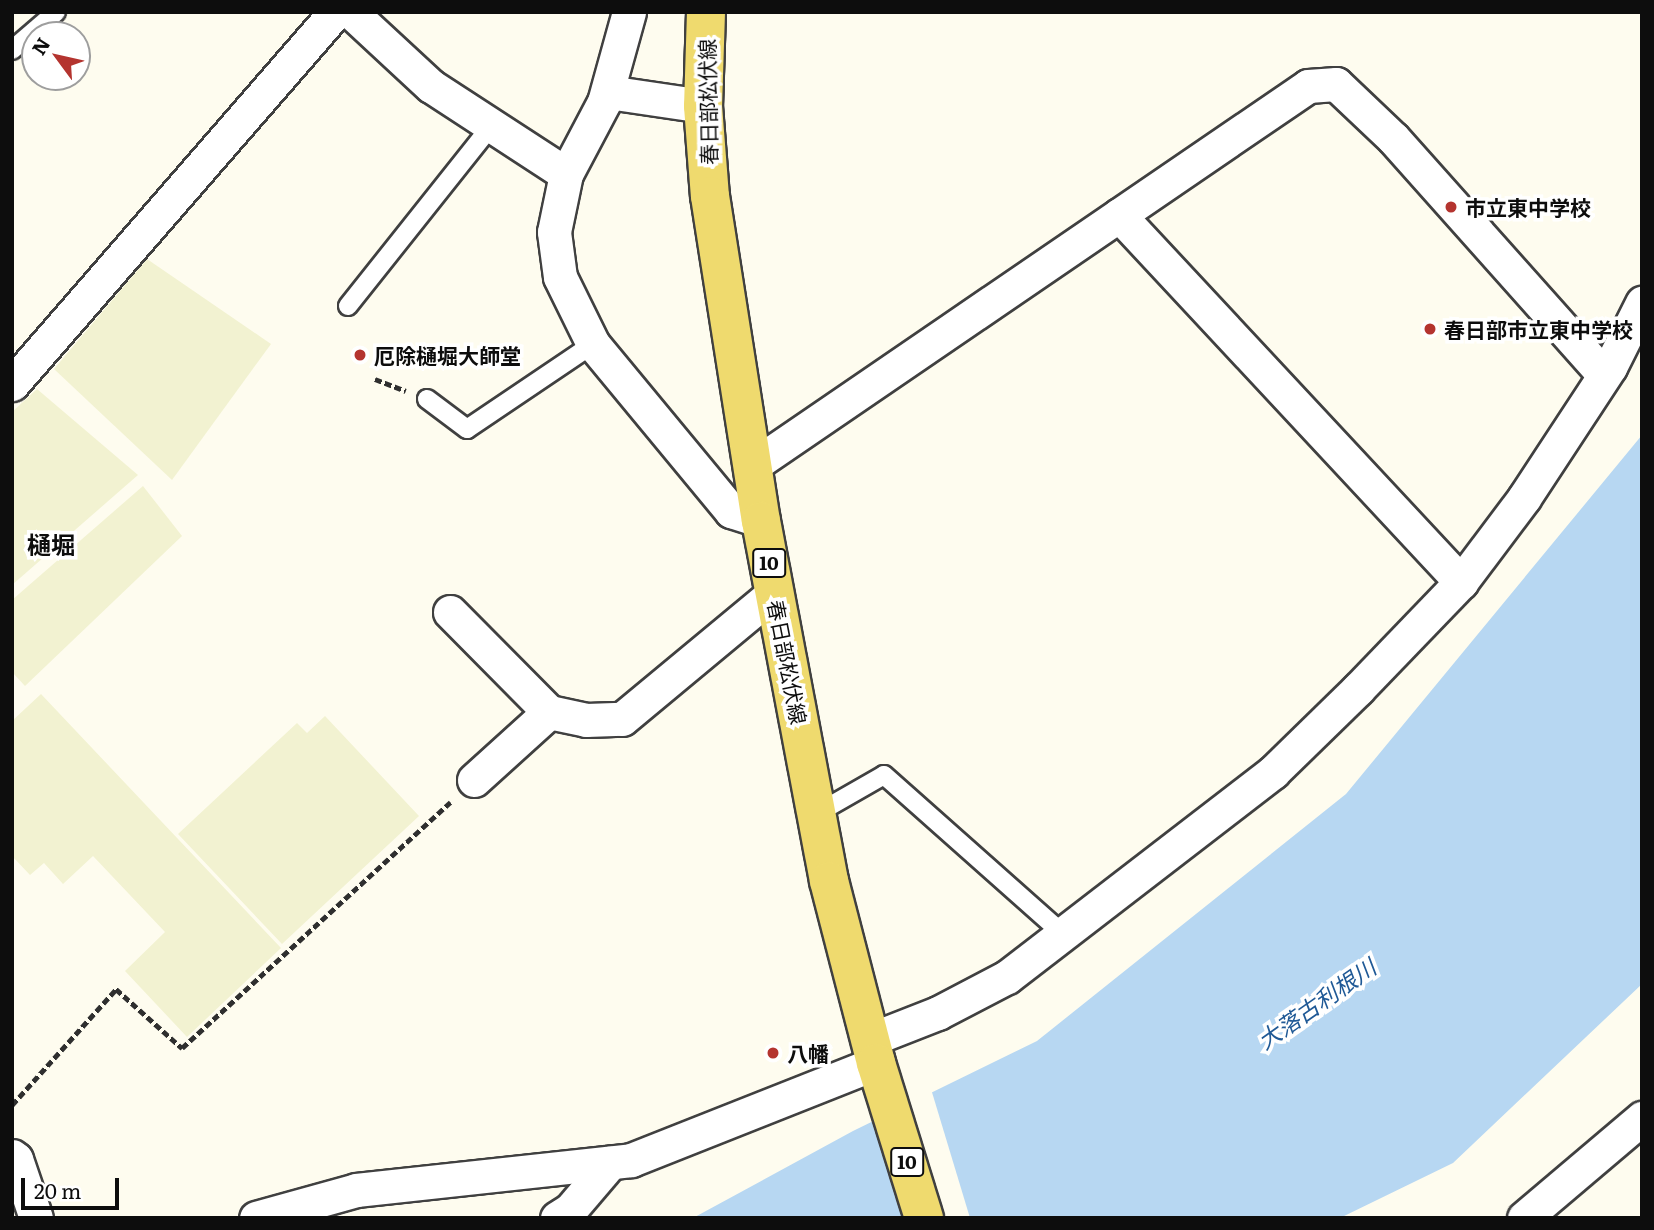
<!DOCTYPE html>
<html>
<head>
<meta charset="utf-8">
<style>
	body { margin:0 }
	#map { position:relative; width:1654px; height:1230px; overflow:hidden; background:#fefcef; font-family:Literata,"Noto Sans JP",serif }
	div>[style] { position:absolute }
	.farmland>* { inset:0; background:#f2f2d1 }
	.water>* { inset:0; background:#b7d7f2 }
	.pier>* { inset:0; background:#fefcef }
	.path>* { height:4.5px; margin-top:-2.25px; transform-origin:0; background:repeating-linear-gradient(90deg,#2f2f2f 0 7px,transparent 0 10.5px) }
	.roads { filter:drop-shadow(2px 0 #404040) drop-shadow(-2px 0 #404040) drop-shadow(0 2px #404040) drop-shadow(0 -2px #404040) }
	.service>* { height:18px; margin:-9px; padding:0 9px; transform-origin:9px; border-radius:9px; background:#fff }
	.minor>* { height:33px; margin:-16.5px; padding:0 16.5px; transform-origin:16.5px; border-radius:16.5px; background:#fff }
	.primary>* { height:38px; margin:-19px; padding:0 19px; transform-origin:19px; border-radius:19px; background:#efda6e }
	.dots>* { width:19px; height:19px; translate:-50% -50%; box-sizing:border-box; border:4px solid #fff; border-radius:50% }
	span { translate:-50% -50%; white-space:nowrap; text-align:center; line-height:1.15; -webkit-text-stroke:7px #fff; paint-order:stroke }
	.shield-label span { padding:2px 5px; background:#fff; border:2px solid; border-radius:5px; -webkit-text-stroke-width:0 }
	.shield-label { font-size:19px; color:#0d0d0d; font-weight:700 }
	.street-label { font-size:21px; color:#0d0d0d }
	.poi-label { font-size:21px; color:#0d0d0d; font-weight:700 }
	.left { translate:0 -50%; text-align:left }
	.water-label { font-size:23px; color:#1f5996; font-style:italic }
	.quarter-label { font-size:24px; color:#0d0d0d; font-weight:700 }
	.frame { position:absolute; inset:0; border:14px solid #0d0d0d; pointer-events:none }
	.north { position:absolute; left:21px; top:21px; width:70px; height:70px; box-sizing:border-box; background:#fff; border:2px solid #9e9e9e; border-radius:50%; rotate:303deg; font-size:19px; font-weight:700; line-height:28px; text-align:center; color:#0d0d0d }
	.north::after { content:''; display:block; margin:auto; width:24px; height:32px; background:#b4342f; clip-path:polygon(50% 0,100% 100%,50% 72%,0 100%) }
	.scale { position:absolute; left:21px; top:1178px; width:98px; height:32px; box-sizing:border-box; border:4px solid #0d0d0d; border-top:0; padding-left:9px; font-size:21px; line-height:24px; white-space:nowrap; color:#0d0d0d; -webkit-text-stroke:5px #fff; paint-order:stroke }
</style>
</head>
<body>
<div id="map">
	<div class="farmland">
		<div style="clip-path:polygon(147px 259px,271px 344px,172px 480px,54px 369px)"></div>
		<div style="clip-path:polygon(37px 389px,138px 475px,12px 585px,12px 412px)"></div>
		<div style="clip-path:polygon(143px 486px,182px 536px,25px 686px,12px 672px,12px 600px)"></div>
		<div style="clip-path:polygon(41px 694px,281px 948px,187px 1037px,125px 971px,165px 932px,93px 856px,63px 884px,44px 863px,30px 875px,12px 856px,12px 721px)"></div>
		<div style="clip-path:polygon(325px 716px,419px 816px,282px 944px,178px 834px,297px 723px,307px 733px)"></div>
	</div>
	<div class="water">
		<div style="clip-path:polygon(1642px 435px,1642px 984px,1453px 1163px,1340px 1218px,693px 1218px,853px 1131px,1037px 1041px,1346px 794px)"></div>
	</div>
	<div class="pier">
		<div style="clip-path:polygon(931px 1089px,970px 1218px,906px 1218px,875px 1116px)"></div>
	</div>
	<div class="path">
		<div style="left:375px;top:379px;width:33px;rotate:21deg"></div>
		<div style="left:12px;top:1105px;width:156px;rotate:-48.1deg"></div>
		<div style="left:116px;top:989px;width:89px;rotate:41.8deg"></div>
		<div style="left:182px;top:1048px;width:364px;rotate:-42.5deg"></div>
	</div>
	<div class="roads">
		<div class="service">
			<div style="left:12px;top:50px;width:58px;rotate:-40.8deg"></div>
			<div style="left:348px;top:306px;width:230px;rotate:-51.5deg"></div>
			<div style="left:427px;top:399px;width:50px;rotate:36.9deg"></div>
			<div style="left:467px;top:429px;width:152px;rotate:-34deg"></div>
			<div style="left:816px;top:814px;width:78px;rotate:-29.8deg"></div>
			<div style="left:884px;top:775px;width:241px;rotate:41.6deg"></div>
		</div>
		<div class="minor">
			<div style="left:351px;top:12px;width:109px;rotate:42.8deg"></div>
			<div style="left:431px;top:86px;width:161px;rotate:33.1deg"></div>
			<div style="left:629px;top:12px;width:93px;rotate:105.5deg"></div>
			<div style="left:604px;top:102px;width:81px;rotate:117.8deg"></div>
			<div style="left:566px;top:174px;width:59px;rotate:101.7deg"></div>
			<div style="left:554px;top:232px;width:45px;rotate:82.4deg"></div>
			<div style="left:560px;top:277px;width:75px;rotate:63.8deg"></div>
			<div style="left:593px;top:344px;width:217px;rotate:50.4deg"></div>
			<div style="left:731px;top:511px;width:32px;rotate:18deg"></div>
			<div style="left:608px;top:92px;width:96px;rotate:8.4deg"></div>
			<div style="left:1119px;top:215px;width:502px;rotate:47.02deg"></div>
			<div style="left:12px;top:384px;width:493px;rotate:-49deg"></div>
			<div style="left:752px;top:466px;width:673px;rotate:-34.35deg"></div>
			<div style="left:1308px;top:86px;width:28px;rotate:-4deg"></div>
			<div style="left:1336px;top:84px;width:79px;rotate:43.5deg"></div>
			<div style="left:1393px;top:138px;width:317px;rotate:48.3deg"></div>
			<div style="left:450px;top:612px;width:141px;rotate:45.3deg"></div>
			<div style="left:549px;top:712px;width:38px;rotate:12deg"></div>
			<div style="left:586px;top:720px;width:36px;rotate:-2deg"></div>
			<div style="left:622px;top:719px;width:197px;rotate:-39.7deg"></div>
			<div style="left:474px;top:780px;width:101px;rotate:-42.2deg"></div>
			<div style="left:869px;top:1040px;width:74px;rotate:-21.4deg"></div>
			<div style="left:938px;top:1013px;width:78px;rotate:-27.6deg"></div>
			<div style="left:1007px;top:977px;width:336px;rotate:-37.6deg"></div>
			<div style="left:1273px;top:772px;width:119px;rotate:-44.3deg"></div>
			<div style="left:1358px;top:689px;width:149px;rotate:-46.1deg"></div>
			<div style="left:1461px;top:582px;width:105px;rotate:-53.1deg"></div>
			<div style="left:1524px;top:498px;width:157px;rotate:-56.7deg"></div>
			<div style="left:1610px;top:367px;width:72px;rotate:-63.4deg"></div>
			<div style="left:12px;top:1156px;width:5px;rotate:37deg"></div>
			<div style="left:16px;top:1159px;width:62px;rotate:71.3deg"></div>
			<div style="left:256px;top:1218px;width:104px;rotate:-15.6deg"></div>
			<div style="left:356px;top:1190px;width:277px;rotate:-6.2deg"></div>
			<div style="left:631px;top:1160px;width:264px;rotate:-21.6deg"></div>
			<div style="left:557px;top:1218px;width:15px;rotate:-32deg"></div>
			<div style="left:570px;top:1210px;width:62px;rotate:-49.6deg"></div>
			<div style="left:1524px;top:1218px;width:155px;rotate:-40.3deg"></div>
		</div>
		<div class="primary">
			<div style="left:706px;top:12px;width:94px;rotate:91.8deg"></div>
			<div style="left:703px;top:106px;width:90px;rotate:85.6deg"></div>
			<div style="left:710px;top:196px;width:329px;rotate:81.1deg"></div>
			<div style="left:761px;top:521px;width:366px;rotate:79.3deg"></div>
			<div style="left:829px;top:881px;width:188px;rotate:75.5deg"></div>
			<div style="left:876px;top:1063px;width:162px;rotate:72.8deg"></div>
		</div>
	</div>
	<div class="dots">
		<div style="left:1451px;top:207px;background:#b4342f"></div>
		<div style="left:1430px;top:329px;background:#b4342f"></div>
		<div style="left:360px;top:355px;background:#b4342f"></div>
		<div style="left:773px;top:1053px;background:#b4342f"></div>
	</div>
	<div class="shield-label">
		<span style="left:769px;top:563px">10</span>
		<span style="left:907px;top:1162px">10</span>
	</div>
	<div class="street-label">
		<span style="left:707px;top:102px;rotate:-91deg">春日部松伏線</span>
		<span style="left:788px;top:662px;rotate:79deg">春日部松伏線</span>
	</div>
	<div class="poi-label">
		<span class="left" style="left:1465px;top:207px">市立東中学校</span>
		<span class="left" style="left:1444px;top:329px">春日部市立東中学校</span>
		<span class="left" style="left:374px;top:355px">厄除樋堀大師堂</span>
		<span class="left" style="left:787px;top:1053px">八幡</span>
	</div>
	<div class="water-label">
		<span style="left:1316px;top:1003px;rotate:-35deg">大落古利根川</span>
	</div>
	<div class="quarter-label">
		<span style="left:51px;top:544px">樋堀</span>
	</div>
	<div class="frame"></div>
	<div class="north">N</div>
	<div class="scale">20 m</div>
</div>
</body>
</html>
